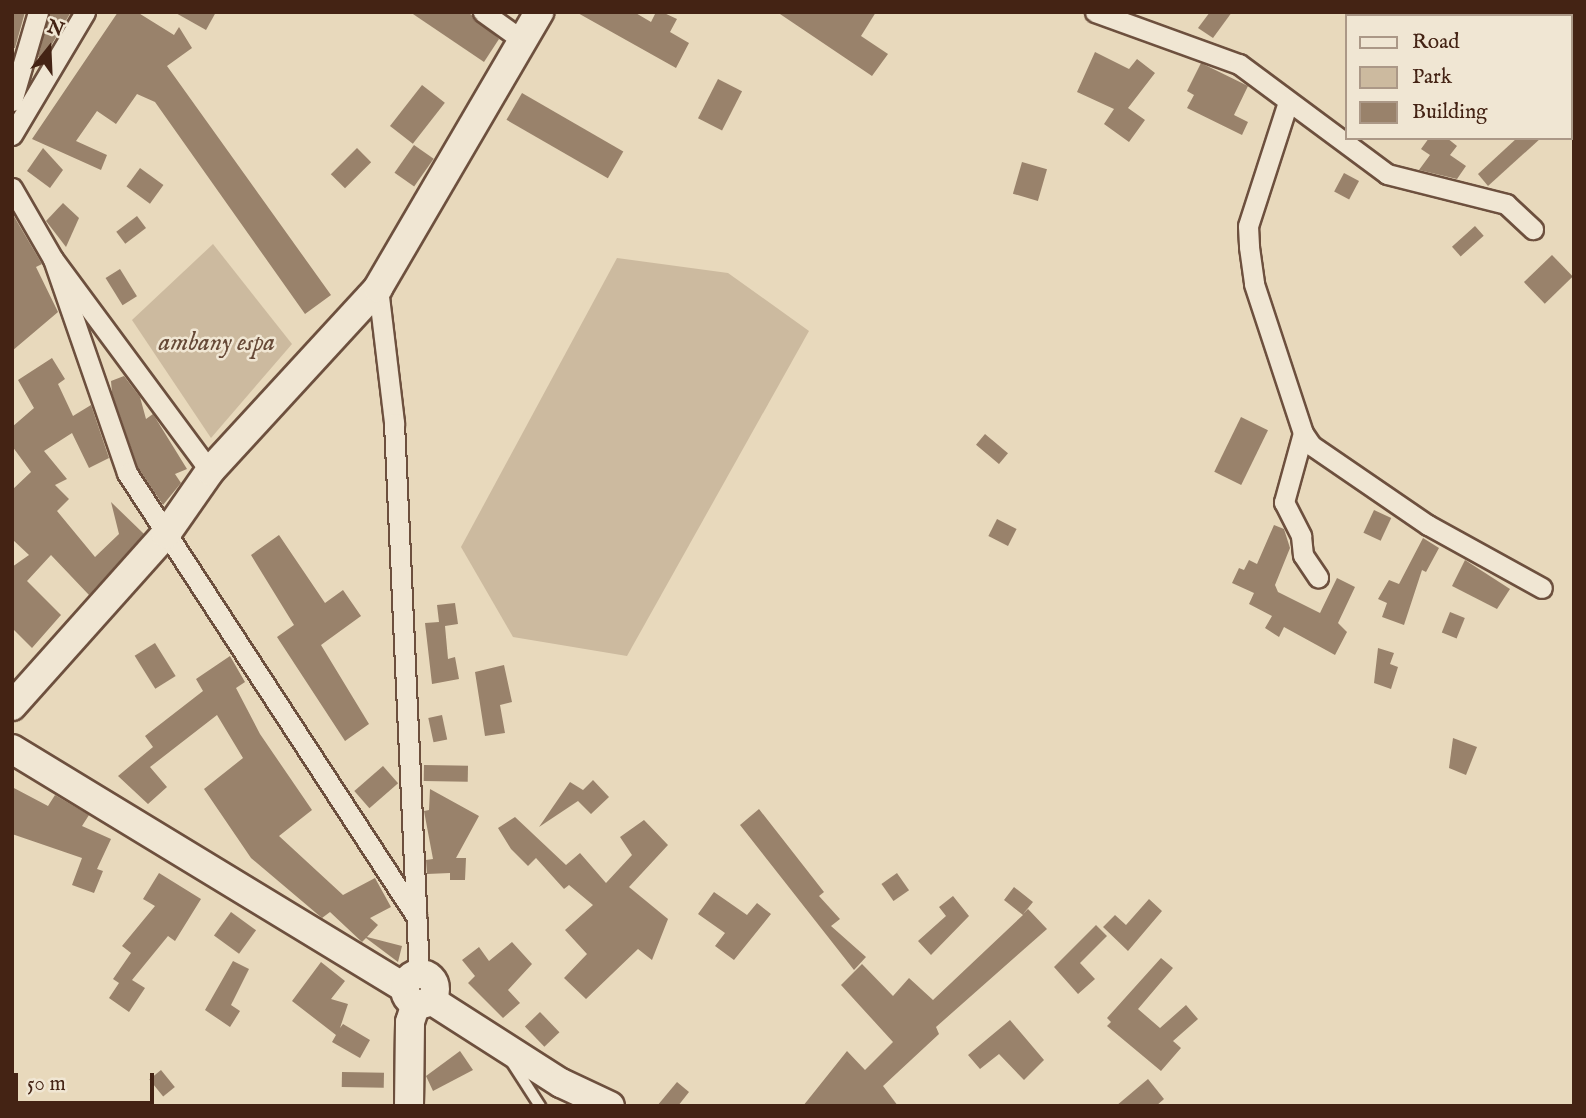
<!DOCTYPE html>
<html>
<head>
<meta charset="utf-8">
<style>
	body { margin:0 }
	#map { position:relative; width:1586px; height:1118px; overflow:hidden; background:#e8d9bc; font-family:"IM FELL English",serif }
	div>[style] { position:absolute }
	.green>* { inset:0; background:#ccba9f }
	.building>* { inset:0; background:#99826b; transform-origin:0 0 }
	.roads { filter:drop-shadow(2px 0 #6d503e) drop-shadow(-2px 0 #6d503e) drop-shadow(0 2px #6d503e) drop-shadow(0 -2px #6d503e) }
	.lane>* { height:10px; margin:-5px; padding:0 5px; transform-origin:5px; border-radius:5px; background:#f0e6d3 }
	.street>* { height:19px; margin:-9.5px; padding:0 9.5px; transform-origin:9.5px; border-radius:9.5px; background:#f0e6d3 }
	.secondary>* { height:28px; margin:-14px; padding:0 14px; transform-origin:14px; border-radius:14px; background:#f0e6d3 }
	.secondary>.ring { margin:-14px; padding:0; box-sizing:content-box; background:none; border:28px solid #f0e6d3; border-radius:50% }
	span { translate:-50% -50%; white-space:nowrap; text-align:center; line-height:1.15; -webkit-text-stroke:5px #f0e6d3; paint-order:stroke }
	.park-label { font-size:26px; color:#664937; font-style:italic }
	.frame { position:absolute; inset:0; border:14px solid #442314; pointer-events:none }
	.legend { position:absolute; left:1345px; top:14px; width:228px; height:126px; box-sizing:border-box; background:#f0e6d3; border:2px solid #ab9887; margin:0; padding:9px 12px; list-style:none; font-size:21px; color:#442314 }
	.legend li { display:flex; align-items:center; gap:14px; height:35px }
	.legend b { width:35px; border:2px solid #ab9887 }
	.north { position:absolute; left:14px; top:14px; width:70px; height:70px; -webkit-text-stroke:5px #f0e6d3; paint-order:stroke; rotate:18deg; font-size:19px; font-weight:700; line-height:28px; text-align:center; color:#442314 }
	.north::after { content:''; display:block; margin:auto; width:24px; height:32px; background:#442314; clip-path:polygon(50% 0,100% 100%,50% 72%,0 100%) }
	.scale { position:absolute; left:14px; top:1073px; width:140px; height:32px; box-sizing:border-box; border:4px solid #442314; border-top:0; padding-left:9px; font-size:21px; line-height:24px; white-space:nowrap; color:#442314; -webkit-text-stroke:5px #f0e6d3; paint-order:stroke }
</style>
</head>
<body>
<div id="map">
	<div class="green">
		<div style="clip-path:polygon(213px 244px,292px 344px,211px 438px,132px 320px)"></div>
		<div style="clip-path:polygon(617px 258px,728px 273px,809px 331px,627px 656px,513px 637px,461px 547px)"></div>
	</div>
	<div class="building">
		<div style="clip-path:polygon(12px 12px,25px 12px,15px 48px,12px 48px)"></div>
		<div style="clip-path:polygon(50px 12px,71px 12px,43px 59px,38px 57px)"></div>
		<div style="clip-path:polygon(118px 12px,137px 12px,174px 35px,179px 27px,192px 48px,167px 66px,331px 295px,305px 314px,155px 102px,137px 94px,116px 124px,97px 111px,76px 141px,107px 155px,101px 170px,32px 139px)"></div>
		<div style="clip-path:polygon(174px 12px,216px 12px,206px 30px)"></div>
		<div style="clip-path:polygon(410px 12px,468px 12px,499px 39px,484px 62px)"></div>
		<div style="clip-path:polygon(576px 12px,634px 12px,651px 22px,656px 12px,662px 12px,677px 19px,670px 32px,689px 43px,676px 68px)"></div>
		<div style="clip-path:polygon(777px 12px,876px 12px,861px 36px,888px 54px,872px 76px)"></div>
		<div style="clip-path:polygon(1210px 12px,1232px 12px,1213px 38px,1198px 28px)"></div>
		<div style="clip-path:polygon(1095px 52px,1129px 69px,1137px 59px,1155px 73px,1128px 108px,1145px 120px,1129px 142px,1104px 124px,1114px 109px,1077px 92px)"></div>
		<div style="clip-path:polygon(1201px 63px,1248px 86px,1234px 115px,1248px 122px,1242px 135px,1187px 108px,1194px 95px,1187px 91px)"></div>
		<div style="left:718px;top:79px;width:27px;height:44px;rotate:27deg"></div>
		<div style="left:422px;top:85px;width:29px;height:52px;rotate:38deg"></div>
		<div style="left:522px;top:93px;width:117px;height:31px;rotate:30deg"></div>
		<div style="clip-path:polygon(1429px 138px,1447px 138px,1457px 146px,1450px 155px,1466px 166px,1457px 179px,1419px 170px,1430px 155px,1421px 149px)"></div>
		<div style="clip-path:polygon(1517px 138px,1541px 138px,1488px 186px,1478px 174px)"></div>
		<div style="left:414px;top:145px;width:24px;height:34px;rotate:35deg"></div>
		<div style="clip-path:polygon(43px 148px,63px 170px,50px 188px,27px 171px)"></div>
		<div style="left:357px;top:148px;width:20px;height:37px;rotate:45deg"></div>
		<div style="left:1022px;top:162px;width:26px;height:33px;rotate:16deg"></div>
		<div style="left:140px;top:168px;width:29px;height:23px;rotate:36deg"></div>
		<div style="left:1344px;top:173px;width:17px;height:21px;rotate:28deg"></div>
		<div style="clip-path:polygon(63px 203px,79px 218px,66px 247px,46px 221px)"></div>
		<div style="clip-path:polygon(12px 213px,42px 264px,36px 267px,58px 312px,12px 351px)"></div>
		<div style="left:137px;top:216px;width:15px;height:26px;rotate:53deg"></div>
		<div style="left:1475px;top:226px;width:13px;height:31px;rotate:48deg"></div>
		<div style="left:1552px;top:255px;width:30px;height:39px;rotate:46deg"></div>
		<div style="left:120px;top:269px;width:32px;height:17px;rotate:58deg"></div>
		<div style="clip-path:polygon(52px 358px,65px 379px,58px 384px,73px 416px,91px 405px,109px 458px,89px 468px,72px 433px,44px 451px,67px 479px,55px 485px,69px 499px,57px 511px,95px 557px,119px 534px,111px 502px,144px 534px,89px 595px,51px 555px,27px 581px,61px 615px,32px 648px,12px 628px,12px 567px,29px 555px,12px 539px,12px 490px,31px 472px,12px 446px,12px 427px,34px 408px,18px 380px)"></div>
		<div style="clip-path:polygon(124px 376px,140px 397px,146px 419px,153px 414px,187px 469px,175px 474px,181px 483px,163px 505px,138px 468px,112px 393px,111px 381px)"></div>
		<div style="left:1241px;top:417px;width:30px;height:61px;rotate:26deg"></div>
		<div style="left:985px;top:434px;width:30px;height:14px;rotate:40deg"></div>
		<div style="left:1374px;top:510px;width:19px;height:25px;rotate:25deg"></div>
		<div style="left:997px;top:519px;width:22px;height:19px;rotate:27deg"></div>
		<div style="clip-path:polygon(1274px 525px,1284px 529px,1290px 548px,1275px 585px,1278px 592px,1320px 613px,1337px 578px,1355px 587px,1338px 623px,1347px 632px,1335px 655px,1284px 627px,1279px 637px,1265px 628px,1272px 616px,1249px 604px,1254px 593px,1232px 583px,1239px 568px,1244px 570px,1249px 560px,1257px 564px)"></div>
		<div style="clip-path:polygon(279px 535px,325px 603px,343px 590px,361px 616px,321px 645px,369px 724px,345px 741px,277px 637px,294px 625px,251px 555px)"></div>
		<div style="clip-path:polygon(1423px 538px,1439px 548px,1426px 572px,1422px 570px,1404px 625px,1382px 617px,1387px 603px,1378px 599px,1389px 580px,1399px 584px)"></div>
		<div style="clip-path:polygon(1465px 560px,1510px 589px,1497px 609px,1452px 586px)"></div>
		<div style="clip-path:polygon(455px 603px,458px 624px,445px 626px,448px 659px,455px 657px,459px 679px,432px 684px,425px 623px,439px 622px,437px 605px)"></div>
		<div style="left:1450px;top:612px;width:16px;height:22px;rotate:22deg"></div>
		<div style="left:155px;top:643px;width:39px;height:24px;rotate:58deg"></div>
		<div style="clip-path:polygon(1378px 648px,1394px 653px,1390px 664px,1398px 667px,1391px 689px,1374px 683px)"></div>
		<div style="clip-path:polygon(230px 656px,245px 682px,236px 688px,260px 734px,312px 810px,279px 836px,343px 895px,375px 878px,391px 907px,370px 918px,378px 925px,367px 937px,402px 946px,398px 962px,366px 938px,362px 942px,330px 912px,322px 918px,251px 858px,204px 789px,243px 758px,217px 715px,150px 767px,167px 787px,148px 804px,118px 776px,153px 747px,145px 736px,203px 691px,196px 679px)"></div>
		<div style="clip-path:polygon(504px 665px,512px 702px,500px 705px,505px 733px,485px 736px,475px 672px)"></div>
		<div style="left:442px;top:715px;width:25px;height:14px;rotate:78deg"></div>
		<div style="clip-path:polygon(1453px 738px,1477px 747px,1466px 775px,1449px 768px)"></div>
		<div style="left:424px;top:765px;width:44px;height:16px;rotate:1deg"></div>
		<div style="left:383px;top:766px;width:23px;height:38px;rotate:49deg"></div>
		<div style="clip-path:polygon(593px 780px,609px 797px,591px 814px,578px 801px,539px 827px,570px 782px,583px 790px)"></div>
		<div style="clip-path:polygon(12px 787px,48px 806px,55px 795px,89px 815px,82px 826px,111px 839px,97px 869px,103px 871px,94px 893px,72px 885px,82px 858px,12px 834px)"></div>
		<div style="clip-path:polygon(430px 789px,479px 816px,456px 858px,466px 858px,465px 880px,450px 880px,450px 873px,427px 874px,426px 860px,433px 859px,424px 811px,429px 810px)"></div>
		<div style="clip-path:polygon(759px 809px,824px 892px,819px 896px,840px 919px,831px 926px,866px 957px,854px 970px,740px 825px)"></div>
		<div style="clip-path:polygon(515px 817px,566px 865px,580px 853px,606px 883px,632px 855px,620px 837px,644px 820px,668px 845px,629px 887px,668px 919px,652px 960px,638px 949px,586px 999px,564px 978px,587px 954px,565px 930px,593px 905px,569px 885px,564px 889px,536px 858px,528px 866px,511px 849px,498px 828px)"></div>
		<div style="clip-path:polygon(159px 873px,201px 899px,175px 941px,168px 936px,132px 980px,145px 988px,129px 1012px,109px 998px,119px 983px,113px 979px,131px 953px,122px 946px,155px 906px,143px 899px)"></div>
		<div style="left:897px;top:873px;width:21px;height:19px;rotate:55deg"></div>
		<div style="clip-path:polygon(1014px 887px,1033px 902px,1023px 914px,1028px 909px,1047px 929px,936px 1027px,939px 1034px,883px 1086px,898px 1106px,803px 1106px,847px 1051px,865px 1070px,893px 1042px,841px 985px,862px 964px,893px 996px,909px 978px,933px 1000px,1023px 915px,1004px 900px)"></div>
		<div style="clip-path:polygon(714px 892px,747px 915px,757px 903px,771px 914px,734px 960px,715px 946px,725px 933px,698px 914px)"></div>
		<div style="clip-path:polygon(953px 896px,969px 916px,931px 955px,918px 941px,946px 916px,939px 907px)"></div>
		<div style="clip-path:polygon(1149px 899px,1162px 911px,1128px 951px,1103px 927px,1115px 915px,1126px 925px)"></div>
		<div style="left:231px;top:912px;width:31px;height:29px;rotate:36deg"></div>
		<div style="clip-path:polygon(1096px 925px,1107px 936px,1080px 963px,1095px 979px,1078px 994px,1054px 967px)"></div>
		<div style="clip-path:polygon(512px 942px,532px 964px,508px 990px,520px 1003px,503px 1018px,468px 983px,475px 976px,462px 960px,479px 947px,489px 961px)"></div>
		<div style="clip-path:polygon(1161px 958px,1173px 968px,1138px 1009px,1160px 1028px,1186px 1005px,1198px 1019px,1173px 1041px,1181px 1048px,1161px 1071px,1107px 1026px,1111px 1022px,1107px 1018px)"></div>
		<div style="clip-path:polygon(233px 961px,249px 969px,231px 1005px,240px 1011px,230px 1027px,205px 1010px)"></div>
		<div style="clip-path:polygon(321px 962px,345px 981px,331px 999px,348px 1004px,340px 1028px,343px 1024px,370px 1040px,360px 1058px,332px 1042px,336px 1035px,292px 1001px)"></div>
		<div style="left:540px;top:1012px;width:28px;height:21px;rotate:46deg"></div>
		<div style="clip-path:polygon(1010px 1020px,1044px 1060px,1024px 1080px,999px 1054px,980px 1069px,968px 1055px)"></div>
		<div style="clip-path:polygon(460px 1051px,473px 1070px,433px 1091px,426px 1076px)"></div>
		<div style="left:161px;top:1070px;width:22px;height:15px;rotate:51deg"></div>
		<div style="left:342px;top:1072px;width:42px;height:15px;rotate:1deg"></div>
		<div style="clip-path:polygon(1148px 1079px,1164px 1099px,1156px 1106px,1116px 1106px)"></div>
		<div style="clip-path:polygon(677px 1082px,689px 1092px,678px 1106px,657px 1106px)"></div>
	</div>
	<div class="roads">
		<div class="lane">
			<div style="left:511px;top:1061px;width:54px;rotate:57.2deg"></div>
		</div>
		<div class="street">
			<div style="left:483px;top:12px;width:48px;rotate:35.7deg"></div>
			<div style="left:1095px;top:12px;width:153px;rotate:19.9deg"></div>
			<div style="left:1239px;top:64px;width:184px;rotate:36.6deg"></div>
			<div style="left:1387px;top:174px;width:123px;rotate:14.1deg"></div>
			<div style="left:1506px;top:204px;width:37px;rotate:43deg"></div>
			<div style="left:12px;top:101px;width:93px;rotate:-73.7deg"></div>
			<div style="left:1288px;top:102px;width:130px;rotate:107.9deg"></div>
			<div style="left:1248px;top:226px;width:21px;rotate:87deg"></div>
			<div style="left:1249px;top:247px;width:37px;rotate:82deg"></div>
			<div style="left:1254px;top:284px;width:157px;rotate:71.8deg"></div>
			<div style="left:1303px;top:433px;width:14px;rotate:56deg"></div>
			<div style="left:1311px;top:445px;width:142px;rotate:34.4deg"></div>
			<div style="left:1428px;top:525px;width:130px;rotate:28.9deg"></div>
			<div style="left:12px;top:135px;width:143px;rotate:-59.3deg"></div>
			<div style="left:12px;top:188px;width:82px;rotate:60deg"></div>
			<div style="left:53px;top:259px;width:264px;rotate:53.5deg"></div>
			<div style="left:53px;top:259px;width:226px;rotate:70.9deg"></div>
			<div style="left:127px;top:473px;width:529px;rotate:56.88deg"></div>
			<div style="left:378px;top:288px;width:136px;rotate:83.2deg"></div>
			<div style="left:394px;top:423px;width:552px;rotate:87.4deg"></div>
			<div style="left:1303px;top:433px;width:72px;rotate:105.4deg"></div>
			<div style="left:1284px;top:502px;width:38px;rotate:63deg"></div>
			<div style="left:1301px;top:536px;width:19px;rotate:84deg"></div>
			<div style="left:1303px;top:555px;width:27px;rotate:56deg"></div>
		</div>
		<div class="secondary">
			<div style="left:12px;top:706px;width:231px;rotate:-48.2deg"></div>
			<div style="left:166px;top:534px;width:77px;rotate:-55.1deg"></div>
			<div style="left:210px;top:471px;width:248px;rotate:-47.4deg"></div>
			<div style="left:378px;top:288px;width:320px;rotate:-59.7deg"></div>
			<div style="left:12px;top:749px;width:459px;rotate:31.3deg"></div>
			<div class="ring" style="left:405px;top:974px;width:2px;height:2px"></div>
			<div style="left:431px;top:1000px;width:154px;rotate:32.6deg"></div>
			<div style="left:561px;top:1083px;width:54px;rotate:25.1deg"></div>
			<div style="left:409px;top:1106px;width:84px;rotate:-89.3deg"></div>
			<div style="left:410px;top:1022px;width:19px;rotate:-72deg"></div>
		</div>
	</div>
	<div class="park-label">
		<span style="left:217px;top:343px">ambany espa</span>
	</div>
	<div class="frame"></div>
	<ul class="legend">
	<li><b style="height:9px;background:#f0e6d3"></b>Road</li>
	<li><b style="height:19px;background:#ccba9f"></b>Park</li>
	<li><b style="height:19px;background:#99826b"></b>Building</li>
	</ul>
	<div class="north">N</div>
	<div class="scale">50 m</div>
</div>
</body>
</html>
